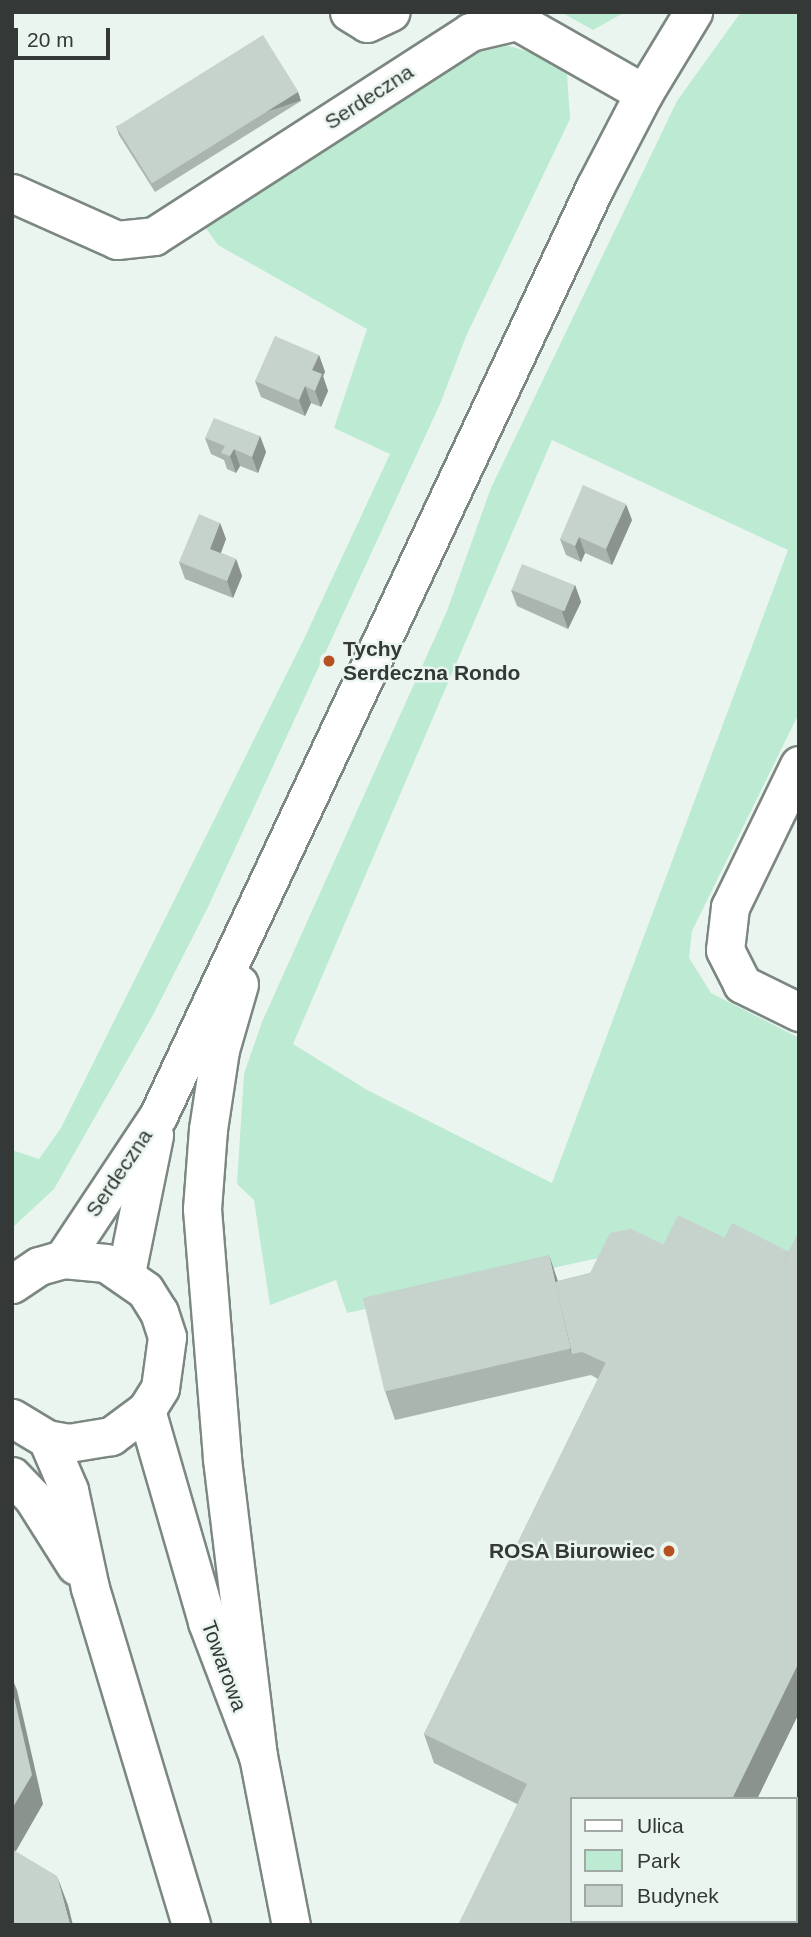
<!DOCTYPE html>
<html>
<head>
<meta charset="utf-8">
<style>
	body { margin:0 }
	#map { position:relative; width:811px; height:1937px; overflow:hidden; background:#e9f5ee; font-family:Helvetica,sans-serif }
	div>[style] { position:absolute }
	.green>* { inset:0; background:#bcead2 }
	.roads { filter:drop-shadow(2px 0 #7c8781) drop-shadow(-2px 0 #7c8781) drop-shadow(0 2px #7c8781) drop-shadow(0 -2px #7c8781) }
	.minor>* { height:37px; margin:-18.5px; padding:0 18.5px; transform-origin:18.5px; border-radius:18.5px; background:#fff }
	.wall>* { inset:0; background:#aab5af }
	.shaded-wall>* { inset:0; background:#8b938f; transform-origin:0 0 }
	.building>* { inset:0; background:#c6d2cc; transform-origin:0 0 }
	.dots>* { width:19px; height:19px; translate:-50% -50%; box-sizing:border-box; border:4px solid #e9f5ee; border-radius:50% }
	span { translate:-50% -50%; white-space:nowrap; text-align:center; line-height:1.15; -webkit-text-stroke:5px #e9f5ee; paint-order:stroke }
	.street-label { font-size:21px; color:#343836 }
	.poi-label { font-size:21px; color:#343836; font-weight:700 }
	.left { translate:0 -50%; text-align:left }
	.right { translate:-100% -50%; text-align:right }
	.frame { position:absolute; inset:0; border:14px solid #343836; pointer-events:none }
	.legend { position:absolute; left:570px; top:1797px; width:228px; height:126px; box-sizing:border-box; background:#e9f5ee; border:2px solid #a1a9a4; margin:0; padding:9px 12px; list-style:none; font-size:21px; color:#343836 }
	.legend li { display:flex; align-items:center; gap:14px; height:35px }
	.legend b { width:35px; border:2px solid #a1a9a4 }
	.scale { position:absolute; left:14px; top:28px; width:96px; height:32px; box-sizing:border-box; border:4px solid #343836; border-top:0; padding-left:9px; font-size:21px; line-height:24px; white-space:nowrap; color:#343836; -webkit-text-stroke:5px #e9f5ee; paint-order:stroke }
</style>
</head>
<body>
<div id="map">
	<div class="green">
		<div style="clip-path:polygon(561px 12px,625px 12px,593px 30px)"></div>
		<div style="clip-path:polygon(evenodd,741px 12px,799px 12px,799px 713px,692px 931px,689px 958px,711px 993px,799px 1038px,799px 1270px,603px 1257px,347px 1313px,336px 1280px,270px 1305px,254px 1200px,237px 1184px,244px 1074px,262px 1022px,447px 611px,491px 488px,677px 101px,741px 12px,552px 440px,788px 550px,552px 1183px,367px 1090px,293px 1044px,552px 440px)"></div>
		<div style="clip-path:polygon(506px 45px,548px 58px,567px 74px,570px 119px,467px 334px,440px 404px,208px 907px,153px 1015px,54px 1189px,12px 1228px,12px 1150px,39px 1159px,61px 1128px,304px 639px,390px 454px,334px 428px,367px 329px,218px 245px,200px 220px,456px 54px)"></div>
	</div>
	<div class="roads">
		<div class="minor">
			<div style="left:349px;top:12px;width:21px;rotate:31deg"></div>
			<div style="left:367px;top:23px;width:26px;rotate:-25deg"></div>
			<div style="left:12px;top:193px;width:115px;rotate:24.1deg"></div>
			<div style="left:117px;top:240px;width:37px;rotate:-6deg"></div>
			<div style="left:154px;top:236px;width:376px;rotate:-32.8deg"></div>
			<div style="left:470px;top:32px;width:48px;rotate:-13.2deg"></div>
			<div style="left:517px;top:21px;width:146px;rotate:29.6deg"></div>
			<div style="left:799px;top:765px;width:158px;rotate:115.9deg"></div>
			<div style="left:730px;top:907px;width:43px;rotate:96.6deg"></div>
			<div style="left:725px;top:950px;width:38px;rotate:63deg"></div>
			<div style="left:742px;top:984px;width:64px;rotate:26.2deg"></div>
			<div style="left:239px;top:984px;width:69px;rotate:106.1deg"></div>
			<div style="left:220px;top:1050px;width:80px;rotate:98.6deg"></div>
			<div style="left:208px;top:1129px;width:80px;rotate:94.3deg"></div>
			<div style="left:202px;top:1209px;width:251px;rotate:85.4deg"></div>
			<div style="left:222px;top:1459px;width:299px;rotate:83.1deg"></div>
			<div style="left:63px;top:1259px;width:172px;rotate:-56.4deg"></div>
			<div style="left:158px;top:1116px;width:1027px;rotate:-64.81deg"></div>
			<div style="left:595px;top:187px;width:106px;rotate:-62.5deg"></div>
			<div style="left:644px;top:93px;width:95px;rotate:-58.8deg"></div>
			<div style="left:126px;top:1273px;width:141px;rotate:-78.5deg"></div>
			<div style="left:12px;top:1284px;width:32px;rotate:-34deg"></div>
			<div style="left:39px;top:1266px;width:25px;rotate:-16deg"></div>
			<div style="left:63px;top:1259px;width:43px;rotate:5.3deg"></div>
			<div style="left:106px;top:1263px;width:47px;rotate:34.7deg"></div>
			<div style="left:145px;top:1290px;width:26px;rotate:58deg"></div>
			<div style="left:159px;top:1312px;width:26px;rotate:72deg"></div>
			<div style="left:167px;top:1337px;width:51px;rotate:97.8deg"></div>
			<div style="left:160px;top:1388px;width:26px;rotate:122deg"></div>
			<div style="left:146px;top:1410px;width:44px;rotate:143.4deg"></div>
			<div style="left:111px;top:1436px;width:43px;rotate:170.5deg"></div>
			<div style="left:69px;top:1443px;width:22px;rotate:-170deg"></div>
			<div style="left:47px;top:1439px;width:41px;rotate:-149deg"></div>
			<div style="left:146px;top:1410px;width:221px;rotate:73.9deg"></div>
			<div style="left:207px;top:1622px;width:143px;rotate:69.2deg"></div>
			<div style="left:258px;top:1756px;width:172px;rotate:79deg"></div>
			<div style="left:47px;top:1439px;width:56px;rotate:66.7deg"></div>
			<div style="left:69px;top:1490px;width:100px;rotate:77.9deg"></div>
			<div style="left:90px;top:1588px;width:352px;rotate:73.3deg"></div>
			<div style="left:12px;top:1476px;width:30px;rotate:46deg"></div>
			<div style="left:33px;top:1498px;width:80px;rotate:57.7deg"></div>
			<div style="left:795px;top:1868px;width:9px;rotate:-63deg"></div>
			<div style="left:767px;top:1925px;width:4px;rotate:-63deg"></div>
		</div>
	</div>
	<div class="wall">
		<div style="clip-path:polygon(298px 92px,301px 101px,155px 192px,119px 135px,116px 126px)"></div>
		<div style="clip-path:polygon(319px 355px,325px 372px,323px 376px,328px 391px,321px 407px,311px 403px,305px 416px,261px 397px,255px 381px)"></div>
		<div style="clip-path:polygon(260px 436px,266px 452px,258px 473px,240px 466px,236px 473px,227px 469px,224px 460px,211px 454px,205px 438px)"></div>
		<div style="clip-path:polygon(632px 520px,612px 565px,585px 553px,581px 562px,566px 555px,560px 539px)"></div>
		<div style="clip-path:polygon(220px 523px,226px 539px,221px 553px,236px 559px,242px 576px,233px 598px,185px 579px,179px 562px)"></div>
		<div style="clip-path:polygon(575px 585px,581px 602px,568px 629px,517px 606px,511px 590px)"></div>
		<div style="clip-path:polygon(799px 1232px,799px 1713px,757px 1799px,571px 1799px,517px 1804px,434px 1763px,424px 1734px,598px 1379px,591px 1375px,395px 1420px,385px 1391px,558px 1281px,590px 1273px,664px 1245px,725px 1238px,789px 1252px)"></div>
	</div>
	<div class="shaded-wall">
		<div style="left:298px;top:92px;width:9px;height:172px;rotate:72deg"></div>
		<div style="clip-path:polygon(319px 355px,325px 372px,323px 376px,328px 391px,321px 407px,315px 391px,312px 370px)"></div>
		<div style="clip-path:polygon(305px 386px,311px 403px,305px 416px,299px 400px)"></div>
		<div style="clip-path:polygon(260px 436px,266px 452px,258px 473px,252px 457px)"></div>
		<div style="clip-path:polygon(234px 449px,240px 466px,236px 473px,230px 456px)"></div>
		<div style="clip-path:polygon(626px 504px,632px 520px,612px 565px,606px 549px)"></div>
		<div style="clip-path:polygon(220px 523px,226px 539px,216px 565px,210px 549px)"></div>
		<div style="clip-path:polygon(579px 537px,585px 553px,581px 562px,575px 546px)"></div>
		<div style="clip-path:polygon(236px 559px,242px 576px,233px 598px,227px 581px)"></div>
		<div style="clip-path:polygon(575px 585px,581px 602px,568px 629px,562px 612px)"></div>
		<div style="clip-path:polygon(549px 1255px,559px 1284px,572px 1354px,570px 1349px)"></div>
		<div style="clip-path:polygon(799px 1662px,799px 1713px,757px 1799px,732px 1799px)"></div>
		<div style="clip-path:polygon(12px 1678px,17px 1690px,43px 1804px,12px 1858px)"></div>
		<div style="clip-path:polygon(57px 1876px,68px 1905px,73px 1925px,70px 1925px)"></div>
		<div style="clip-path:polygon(672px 1921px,697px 1921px,695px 1925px,670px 1925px)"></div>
	</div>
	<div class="building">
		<div style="left:263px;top:35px;width:67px;height:173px;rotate:58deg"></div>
		<div style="clip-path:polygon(275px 336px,319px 355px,312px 370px,322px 374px,315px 391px,305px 386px,299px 400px,255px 381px)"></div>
		<div style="clip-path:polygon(214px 418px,260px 436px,252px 457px,234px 449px,230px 456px,221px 453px,225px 446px,205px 438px)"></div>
		<div style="clip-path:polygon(583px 485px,626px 504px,606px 549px,579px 537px,575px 546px,560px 539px)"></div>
		<div style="clip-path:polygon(199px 514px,220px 523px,210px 549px,236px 559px,227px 581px,179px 562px)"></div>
		<div style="left:522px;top:564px;width:57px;height:28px;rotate:22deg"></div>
		<div style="clip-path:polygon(678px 1215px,782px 1266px,799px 1232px,799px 1662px,732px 1799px,571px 1799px,571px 1921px,672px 1921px,670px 1925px,458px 1925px,527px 1784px,424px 1734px)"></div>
		<div style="left:732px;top:1223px;width:64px;height:17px;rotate:27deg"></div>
		<div style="clip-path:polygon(631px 1229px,664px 1245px,606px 1363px,582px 1352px,572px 1354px,555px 1282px,590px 1273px,610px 1233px)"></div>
		<div style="left:549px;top:1255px;width:96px;height:191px;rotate:77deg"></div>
		<div style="clip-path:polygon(12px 1688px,32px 1775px,12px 1809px)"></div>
		<div style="clip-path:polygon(12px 1849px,57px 1876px,70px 1925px,12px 1925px)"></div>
	</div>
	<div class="dots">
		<div style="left:329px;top:661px;background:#b65023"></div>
		<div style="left:669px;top:1551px;background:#b65023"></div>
	</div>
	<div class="street-label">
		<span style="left:369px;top:97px;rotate:-33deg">Serdeczna</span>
		<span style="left:119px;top:1173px;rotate:-56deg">Serdeczna</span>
		<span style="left:224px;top:1666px;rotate:70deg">Towarowa</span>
	</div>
	<div class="poi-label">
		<span class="left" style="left:343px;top:661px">Tychy<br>Serdeczna Rondo</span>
		<span class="right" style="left:655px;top:1551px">ROSA Biurowiec</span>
	</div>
	<div class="frame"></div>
	<ul class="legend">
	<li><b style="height:9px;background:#fff"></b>Ulica</li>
	<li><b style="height:19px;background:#bcead2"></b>Park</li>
	<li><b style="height:19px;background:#c6d2cc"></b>Budynek</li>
	</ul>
	<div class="scale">20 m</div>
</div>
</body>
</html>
